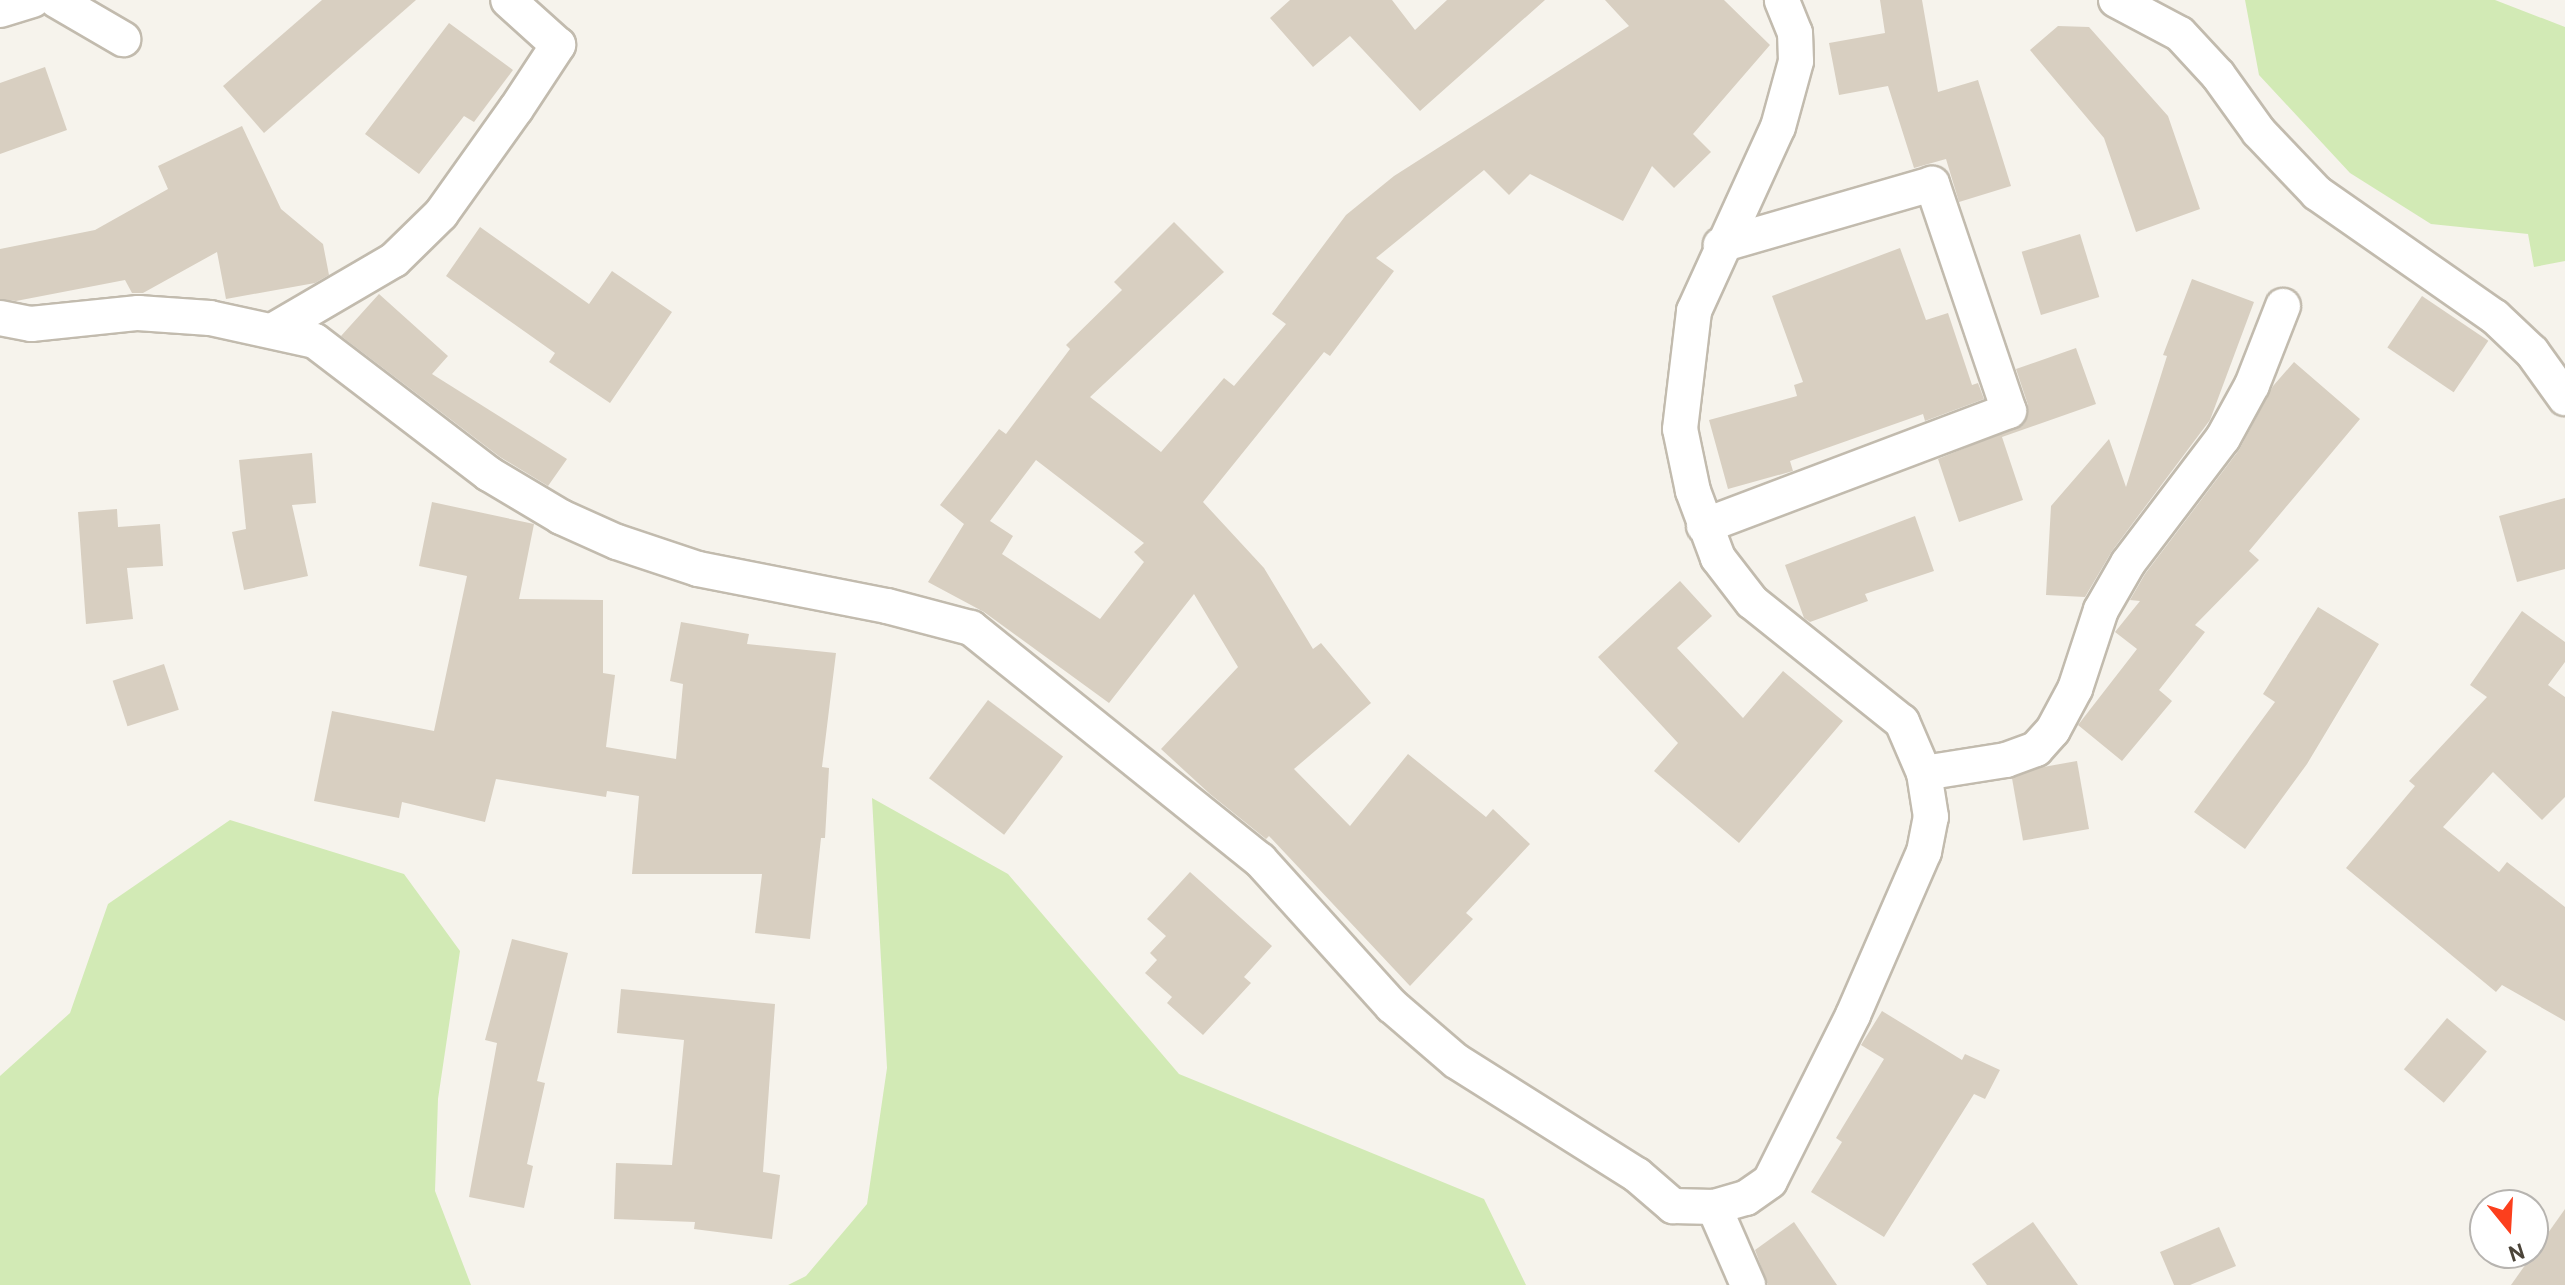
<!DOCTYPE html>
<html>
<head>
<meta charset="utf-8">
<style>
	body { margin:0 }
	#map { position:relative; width:2565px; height:1285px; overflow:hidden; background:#f6f3ec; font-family:Overpass,sans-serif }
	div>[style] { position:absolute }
	.green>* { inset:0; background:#d2eab5 }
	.building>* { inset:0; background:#d8cfc1; transform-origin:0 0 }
	.roads { filter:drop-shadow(2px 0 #c2bbae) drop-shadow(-2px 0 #c2bbae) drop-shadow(0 2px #c2bbae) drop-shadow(0 -2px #c2bbae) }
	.minor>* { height:34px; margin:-17px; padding:0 17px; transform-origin:17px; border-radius:17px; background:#fff }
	span { translate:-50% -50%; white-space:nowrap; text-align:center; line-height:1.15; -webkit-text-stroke:6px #fff; paint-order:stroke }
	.north { position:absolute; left:2469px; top:1189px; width:80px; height:80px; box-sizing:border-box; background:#fff; border:2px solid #b7b4b0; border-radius:50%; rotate:162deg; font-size:22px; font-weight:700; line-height:32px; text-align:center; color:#4b4439 }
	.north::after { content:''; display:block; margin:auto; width:28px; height:36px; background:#fc3f1d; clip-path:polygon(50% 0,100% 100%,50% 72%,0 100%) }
</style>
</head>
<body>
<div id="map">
	<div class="green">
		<div style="clip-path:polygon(2245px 0,2495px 0,2565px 27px,2565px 261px,2534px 267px,2528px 234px,2431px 224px,2350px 173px,2259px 75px)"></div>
		<div style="clip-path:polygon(872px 798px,1008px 874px,1179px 1074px,1484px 1199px,1526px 1285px,788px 1285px,806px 1276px,867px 1204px,887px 1068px)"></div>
		<div style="clip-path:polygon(230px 820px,404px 874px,460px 951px,438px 1099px,435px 1191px,471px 1285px,0 1285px,0 1076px,70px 1013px,108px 904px)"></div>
	</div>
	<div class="building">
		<div style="clip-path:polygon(322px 0,416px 0,264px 133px,223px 86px)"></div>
		<div style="clip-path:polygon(1290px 0,1392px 0,1415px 30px,1447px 0,1545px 0,1420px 111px,1350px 36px,1313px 67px,1270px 18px)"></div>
		<div style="clip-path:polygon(evenodd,1605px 0,1724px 0,1770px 45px,1693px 134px,1711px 152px,1674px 188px,1652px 166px,1623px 221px,1530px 174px,1509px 195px,1484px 170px,1376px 258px,1394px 271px,1330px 356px,1324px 352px,1203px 502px,1264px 568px,1313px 649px,1321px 643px,1371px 703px,1294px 769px,1350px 826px,1408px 754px,1486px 817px,1493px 809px,1530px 844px,1466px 913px,1473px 919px,1410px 986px,1269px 836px,1266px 839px,1210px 794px,1161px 749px,1238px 667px,1194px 594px,1109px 703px,984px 612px,928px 582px,964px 524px,940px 505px,999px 429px,1006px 434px,1070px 349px,1066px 345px,1122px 290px,1114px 282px,1174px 222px,1224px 272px,1090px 397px,1161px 452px,1224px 378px,1234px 386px,1286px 324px,1272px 314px,1346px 215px,1394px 176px,1629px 26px,1605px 0,1036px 460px,1144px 543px,1134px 552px,1144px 562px,1100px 619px,1002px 554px,1013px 536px,990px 521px,1036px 460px)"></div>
		<div style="clip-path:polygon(1880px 0,1922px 0,1938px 92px,1978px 80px,2011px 186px,1959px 202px,1946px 159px,1914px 168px,1888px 86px,1839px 95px,1829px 43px,1885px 33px)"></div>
		<div style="clip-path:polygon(449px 23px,513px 70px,474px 122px,464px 116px,419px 174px,365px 134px)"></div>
		<div style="clip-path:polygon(2058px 26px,2089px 27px,2168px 116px,2200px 209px,2136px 232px,2104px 138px,2030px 50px)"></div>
		<div style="clip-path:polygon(45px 67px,67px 130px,0 154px,0 83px)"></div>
		<div style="clip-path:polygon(242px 126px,281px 209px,323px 244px,329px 275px,315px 283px,226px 299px,217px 252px,143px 293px,132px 293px,125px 280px,16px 301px,0 299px,0 249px,95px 230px,168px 189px,158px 166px)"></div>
		<div style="clip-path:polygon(480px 227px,589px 304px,612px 271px,672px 312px,610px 403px,549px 362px,555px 353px,446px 276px)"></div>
		<div style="left:2080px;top:234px;width:66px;height:61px;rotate:73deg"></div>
		<div style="clip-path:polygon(1900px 248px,1926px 320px,1948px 313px,1972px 385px,1978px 383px,1984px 399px,1925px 421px,1923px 414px,1790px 461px,1793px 471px,1728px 489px,1709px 420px,1797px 396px,1794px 385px,1803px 382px,1772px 296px)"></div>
		<div style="clip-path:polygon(2192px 279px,2254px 302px,2210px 420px,2112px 551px,2085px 597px,2046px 595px,2051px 506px,2109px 439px,2126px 487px,2167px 356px,2163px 355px)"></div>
		<div style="clip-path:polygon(379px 294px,448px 356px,432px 374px,567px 459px,548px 486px,500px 457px,341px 336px)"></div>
		<div style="left:2422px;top:296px;width:80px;height:62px;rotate:34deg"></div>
		<div style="clip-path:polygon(2076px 348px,2096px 404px,2002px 437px,2023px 500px,1959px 522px,1938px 459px,2024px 424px,2028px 405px,2016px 369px)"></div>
		<div style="clip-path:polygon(2294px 362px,2360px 419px,2249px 551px,2259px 560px,2195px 625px,2205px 632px,2159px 690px,2172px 701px,2122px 761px,2078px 725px,2137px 649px,2115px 632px,2140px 601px,2130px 600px,2145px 574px,2239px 450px,2273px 386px)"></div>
		<div style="clip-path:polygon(312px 453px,316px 503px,292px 505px,308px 576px,244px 590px,232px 532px,246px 529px,239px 460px)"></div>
		<div style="clip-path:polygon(2565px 498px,2565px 569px,2517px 582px,2499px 516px)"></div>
		<div style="clip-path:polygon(432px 502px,534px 524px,519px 599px,603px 600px,603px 673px,615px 675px,606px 747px,676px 759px,683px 684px,670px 681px,681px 622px,749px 634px,747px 644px,836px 653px,822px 767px,829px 768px,825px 838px,821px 838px,810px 939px,755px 933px,762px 874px,632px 874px,639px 796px,607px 791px,606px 797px,496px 779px,485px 822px,402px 802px,399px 818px,314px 801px,332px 711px,434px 731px,467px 576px,419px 566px)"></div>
		<div style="clip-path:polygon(117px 509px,118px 527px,160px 524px,163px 566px,127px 568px,133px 619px,86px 624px,78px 512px)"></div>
		<div style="clip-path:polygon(1915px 516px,1934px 571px,1865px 594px,1868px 601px,1810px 622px,1804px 618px,1785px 565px)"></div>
		<div style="clip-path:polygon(1680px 581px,1712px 616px,1677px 648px,1743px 718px,1783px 671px,1843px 721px,1739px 843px,1654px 771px,1678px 743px,1598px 657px)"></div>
		<div style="clip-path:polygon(2318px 607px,2379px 644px,2307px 764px,2245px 849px,2194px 812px,2275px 702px,2263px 694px)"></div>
		<div style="clip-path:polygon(2522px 611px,2565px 642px,2565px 662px,2548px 685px,2565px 697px,2565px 797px,2542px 820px,2493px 772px,2443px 827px,2499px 872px,2507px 862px,2565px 907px,2565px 1021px,2502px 985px,2496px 992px,2346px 868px,2415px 786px,2409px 781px,2487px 697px,2470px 685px)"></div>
		<div style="left:164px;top:664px;width:48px;height:54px;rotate:72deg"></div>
		<div style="left:988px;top:700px;width:94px;height:98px;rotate:37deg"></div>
		<div style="left:2077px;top:761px;width:69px;height:67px;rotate:80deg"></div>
		<div style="clip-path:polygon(1190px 872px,1272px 946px,1244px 977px,1251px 983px,1203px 1035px,1167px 1003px,1172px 997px,1145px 973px,1157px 960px,1150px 953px,1166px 936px,1147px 919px)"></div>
		<div style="clip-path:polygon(512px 939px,568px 953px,537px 1081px,545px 1083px,527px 1164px,533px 1166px,524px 1208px,469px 1197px,497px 1043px,485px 1040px)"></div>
		<div style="clip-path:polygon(621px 989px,775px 1004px,763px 1172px,780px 1175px,772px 1239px,694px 1229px,695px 1222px,614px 1219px,616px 1163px,672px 1165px,684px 1040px,617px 1033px)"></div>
		<div style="clip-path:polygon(1882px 1011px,1962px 1060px,1965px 1054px,2000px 1070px,1985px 1099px,1974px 1094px,1884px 1237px,1811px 1192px,1842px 1142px,1836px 1138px,1884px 1059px,1861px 1045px)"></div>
		<div style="left:2447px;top:1018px;width:52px;height:67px;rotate:40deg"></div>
		<div style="clip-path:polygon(2565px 1209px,2565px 1285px,2511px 1285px)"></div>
		<div style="clip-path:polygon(1794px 1222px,1837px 1285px,1768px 1285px,1755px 1250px)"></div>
		<div style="clip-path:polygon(2033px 1222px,2078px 1285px,1987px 1285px,1972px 1264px)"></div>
		<div style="clip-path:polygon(2219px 1227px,2236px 1266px,2190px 1285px,2174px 1285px,2160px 1252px)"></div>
	</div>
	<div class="roads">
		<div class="minor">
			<div style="left:56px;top:0;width:78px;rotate:30.2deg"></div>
			<div style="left:2116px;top:0;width:72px;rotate:28deg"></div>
			<div style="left:2180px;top:34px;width:56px;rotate:47.2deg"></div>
			<div style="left:2218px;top:75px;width:70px;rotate:54.3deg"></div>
			<div style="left:2259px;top:132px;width:84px;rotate:46.4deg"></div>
			<div style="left:2317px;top:193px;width:217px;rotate:34.9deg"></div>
			<div style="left:2495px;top:317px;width:51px;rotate:43.4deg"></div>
			<div style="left:2532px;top:352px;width:57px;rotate:54.3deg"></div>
			<div style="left:0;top:10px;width:34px;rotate:-17deg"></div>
			<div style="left:0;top:318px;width:32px;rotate:11deg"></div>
			<div style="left:31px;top:324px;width:108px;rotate:-5.9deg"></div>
			<div style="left:138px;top:313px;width:72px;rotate:4deg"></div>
			<div style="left:210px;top:318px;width:107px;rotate:12.4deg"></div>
			<div style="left:315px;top:341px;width:219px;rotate:37.4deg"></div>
			<div style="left:489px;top:474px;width:84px;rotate:30.8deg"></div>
			<div style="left:561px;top:517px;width:61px;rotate:24.1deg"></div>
			<div style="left:617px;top:542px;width:85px;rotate:18.4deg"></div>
			<div style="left:698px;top:569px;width:193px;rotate:11.1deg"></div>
			<div style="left:887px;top:606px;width:87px;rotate:14.7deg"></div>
			<div style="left:971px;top:628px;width:371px;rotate:38.8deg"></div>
			<div style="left:1260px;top:860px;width:197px;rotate:47.9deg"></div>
			<div style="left:1392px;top:1006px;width:84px;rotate:40.7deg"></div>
			<div style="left:1456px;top:1061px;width:214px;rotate:32.2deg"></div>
			<div style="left:1637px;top:1175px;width:48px;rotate:40.7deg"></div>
			<div style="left:1673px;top:1206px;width:41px;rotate:1.4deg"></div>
			<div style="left:1714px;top:1207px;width:33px;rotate:-16deg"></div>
			<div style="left:1746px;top:1198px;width:29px;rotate:-35deg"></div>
			<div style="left:1770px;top:1181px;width:186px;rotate:-63.4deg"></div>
			<div style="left:1853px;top:1015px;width:178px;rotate:-66.5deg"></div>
			<div style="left:1924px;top:852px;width:36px;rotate:-79deg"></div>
			<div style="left:1931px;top:817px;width:45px;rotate:-99deg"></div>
			<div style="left:1924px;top:773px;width:56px;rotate:-113.3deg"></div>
			<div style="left:1902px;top:722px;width:192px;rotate:-141.3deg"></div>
			<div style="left:1752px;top:602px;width:56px;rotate:-127.7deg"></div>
			<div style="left:1718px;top:558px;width:72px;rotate:-110.5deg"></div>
			<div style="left:1693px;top:491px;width:63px;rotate:-101.8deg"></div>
			<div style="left:1680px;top:429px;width:119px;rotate:-83.2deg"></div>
			<div style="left:1694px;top:311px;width:202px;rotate:-65.5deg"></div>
			<div style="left:1778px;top:127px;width:68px;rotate:-74.7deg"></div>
			<div style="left:1796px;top:61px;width:28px;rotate:-92deg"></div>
			<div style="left:1795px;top:33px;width:35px;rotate:-112deg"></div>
			<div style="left:274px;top:330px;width:139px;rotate:-30.3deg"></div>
			<div style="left:394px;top:260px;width:66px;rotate:-44.4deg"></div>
			<div style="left:441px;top:214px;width:129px;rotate:-54.5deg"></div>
			<div style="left:516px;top:109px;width:77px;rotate:-56.7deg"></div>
			<div style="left:558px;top:45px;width:67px;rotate:-138deg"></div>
			<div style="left:1704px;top:526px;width:326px;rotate:-20.7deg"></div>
			<div style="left:2009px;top:411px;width:240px;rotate:-108.7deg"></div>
			<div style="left:1932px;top:184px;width:220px;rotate:163.9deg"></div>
			<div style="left:1924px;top:773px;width:83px;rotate:-9deg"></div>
			<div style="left:2006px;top:760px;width:32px;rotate:-20deg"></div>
			<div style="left:2036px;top:749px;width:25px;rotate:-48deg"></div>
			<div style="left:2053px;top:730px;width:47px;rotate:-61.8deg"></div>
			<div style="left:2075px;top:689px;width:83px;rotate:-71.8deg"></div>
			<div style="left:2101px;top:610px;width:54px;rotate:-60.1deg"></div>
			<div style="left:2128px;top:563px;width:157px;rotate:-52.8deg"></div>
			<div style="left:2223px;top:438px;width:60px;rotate:-61.3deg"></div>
			<div style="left:2252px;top:385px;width:85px;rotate:-68.6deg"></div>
			<div style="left:1714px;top:1207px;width:85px;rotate:66.4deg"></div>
		</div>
	</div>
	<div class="north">N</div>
</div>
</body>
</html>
